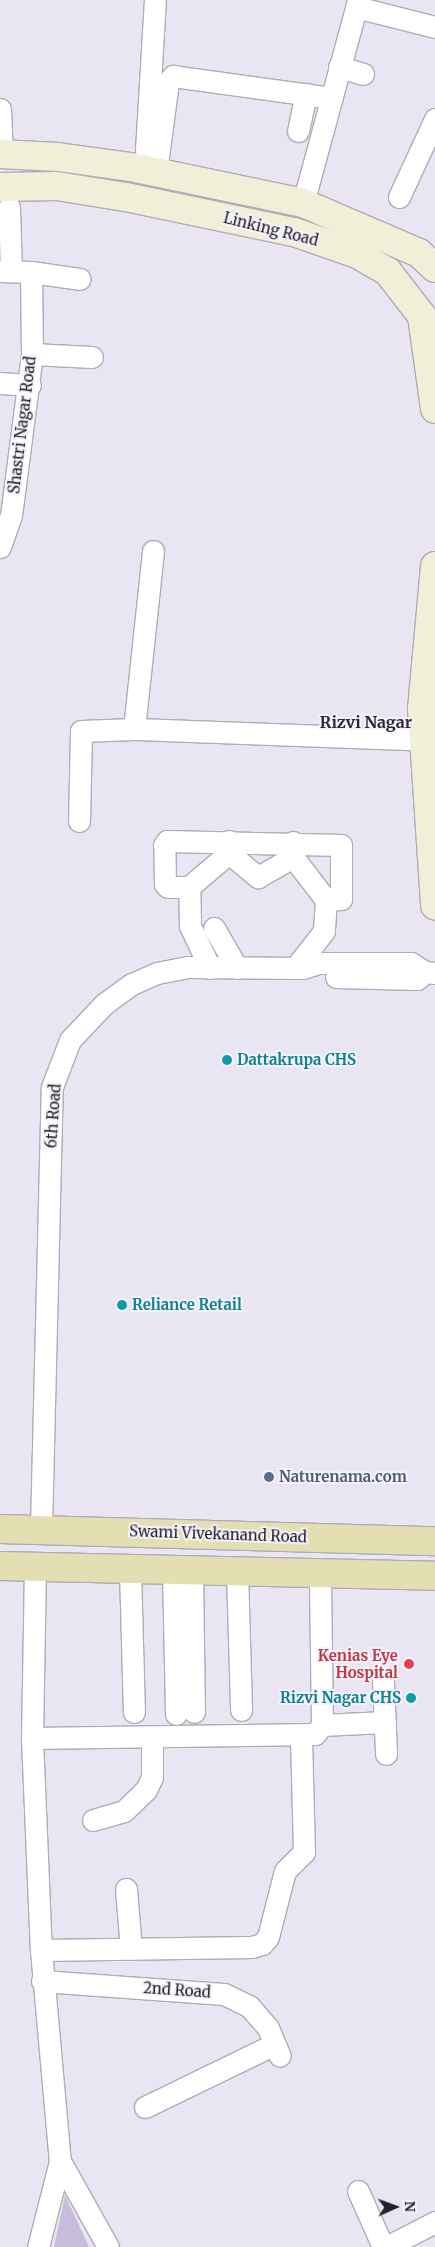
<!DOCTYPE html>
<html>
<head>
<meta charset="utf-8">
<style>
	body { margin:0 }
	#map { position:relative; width:435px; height:2247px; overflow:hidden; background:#e9e5f2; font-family:Merriweather,serif }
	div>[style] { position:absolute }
	.green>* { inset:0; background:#c7bddb }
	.roads { filter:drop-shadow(1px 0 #afabb7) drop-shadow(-1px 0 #afabb7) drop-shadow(0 1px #afabb7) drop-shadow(0 -1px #afabb7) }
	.street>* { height:21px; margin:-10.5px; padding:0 10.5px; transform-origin:10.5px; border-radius:10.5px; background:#fff }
	.secondary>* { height:28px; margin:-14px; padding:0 14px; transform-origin:14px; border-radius:14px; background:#f1efd8 }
	.primary>* { height:28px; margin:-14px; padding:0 14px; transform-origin:14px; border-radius:14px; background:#e3dfb2 }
	.dots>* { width:14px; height:14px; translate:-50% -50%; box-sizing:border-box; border:2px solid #f6f2fd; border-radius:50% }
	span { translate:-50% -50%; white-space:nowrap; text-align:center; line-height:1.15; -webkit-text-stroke:4px #f6f2fd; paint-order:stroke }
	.street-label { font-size:15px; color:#222125 }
	.culture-label { font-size:15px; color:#0d838f; font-weight:700 }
	.left { translate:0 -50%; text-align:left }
	.right { translate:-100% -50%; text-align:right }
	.service-label { font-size:15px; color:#4e5e75; font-weight:700 }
	.health-label { font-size:15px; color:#be3a42; font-weight:700 }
	.neighbourhood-label { font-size:16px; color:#2d2933; font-weight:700 }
	.north { position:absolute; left:370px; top:2182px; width:50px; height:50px; -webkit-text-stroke:4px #f6f2fd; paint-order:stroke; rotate:88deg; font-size:14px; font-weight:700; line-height:20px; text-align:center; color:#222125 }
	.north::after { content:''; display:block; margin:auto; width:18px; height:22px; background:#222125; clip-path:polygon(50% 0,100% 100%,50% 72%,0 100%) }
</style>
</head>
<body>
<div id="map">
	<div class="green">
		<div style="clip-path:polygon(65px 2195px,89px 2247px,54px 2247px)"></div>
	</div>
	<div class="roads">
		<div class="street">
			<div style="left:356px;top:7px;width:81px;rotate:14.2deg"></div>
			<div style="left:339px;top:67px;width:25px;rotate:16deg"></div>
			<div style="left:0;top:109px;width:45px;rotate:87.5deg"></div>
			<div style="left:298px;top:131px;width:38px;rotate:-78deg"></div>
			<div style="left:146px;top:150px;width:150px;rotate:-86.6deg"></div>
			<div style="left:156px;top:172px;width:91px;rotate:-82.4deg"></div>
			<div style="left:168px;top:82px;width:8px;rotate:-50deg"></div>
			<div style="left:173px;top:76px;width:160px;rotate:7.9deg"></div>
			<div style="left:399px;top:197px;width:86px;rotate:-65.2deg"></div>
			<div style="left:303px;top:203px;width:210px;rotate:-74.8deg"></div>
			<div style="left:9px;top:207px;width:64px;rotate:88.2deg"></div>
			<div style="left:0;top:271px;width:31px;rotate:2deg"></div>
			<div style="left:31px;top:272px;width:82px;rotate:89.3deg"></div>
			<div style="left:32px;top:354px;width:162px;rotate:97.4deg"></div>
			<div style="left:11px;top:515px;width:34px;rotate:109deg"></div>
			<div style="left:31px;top:272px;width:49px;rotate:8.1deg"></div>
			<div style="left:32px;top:354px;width:60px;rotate:2.9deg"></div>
			<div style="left:0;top:383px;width:30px;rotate:4deg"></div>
			<div style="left:134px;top:729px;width:179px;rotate:-83.9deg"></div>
			<div style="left:79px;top:821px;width:90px;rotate:-88.7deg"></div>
			<div style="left:81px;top:731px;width:53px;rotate:-2.2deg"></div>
			<div style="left:134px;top:729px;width:301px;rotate:2.1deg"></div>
			<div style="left:293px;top:842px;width:15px;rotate:90deg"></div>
			<div style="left:293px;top:857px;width:54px;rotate:52.5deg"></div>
			<div style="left:229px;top:853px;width:38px;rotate:40deg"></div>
			<div style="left:258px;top:877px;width:40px;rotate:-29.7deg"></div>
			<div style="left:189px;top:887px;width:52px;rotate:-40.4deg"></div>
			<div style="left:229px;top:853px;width:12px;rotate:-90deg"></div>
			<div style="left:214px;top:928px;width:46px;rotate:60.1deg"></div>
			<div style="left:210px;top:968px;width:47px;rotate:-115.5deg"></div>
			<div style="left:190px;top:926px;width:39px;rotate:-91deg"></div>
			<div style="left:189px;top:887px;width:21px;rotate:180deg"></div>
			<div style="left:168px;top:887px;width:4px;rotate:-135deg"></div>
			<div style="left:165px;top:884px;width:39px;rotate:-91deg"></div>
			<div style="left:164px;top:845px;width:5px;rotate:-53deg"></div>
			<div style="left:167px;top:841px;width:174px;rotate:1.3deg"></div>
			<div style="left:341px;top:845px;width:54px;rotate:90deg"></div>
			<div style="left:341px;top:899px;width:15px;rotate:176deg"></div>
			<div style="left:326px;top:900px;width:31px;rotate:94deg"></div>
			<div style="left:324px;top:931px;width:47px;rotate:128.1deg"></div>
			<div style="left:336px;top:977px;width:81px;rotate:1.4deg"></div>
			<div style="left:417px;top:979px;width:11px;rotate:-41deg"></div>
			<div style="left:41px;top:1529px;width:442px;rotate:-88.6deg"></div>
			<div style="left:52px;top:1087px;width:50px;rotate:-69deg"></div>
			<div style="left:70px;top:1040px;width:50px;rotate:-46.6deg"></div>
			<div style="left:104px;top:1004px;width:34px;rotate:-36deg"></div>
			<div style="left:132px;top:984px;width:27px;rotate:-24deg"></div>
			<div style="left:157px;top:973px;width:32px;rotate:-11deg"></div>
			<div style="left:188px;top:967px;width:115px;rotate:0.5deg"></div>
			<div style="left:303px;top:968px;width:16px;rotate:-18deg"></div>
			<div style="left:318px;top:963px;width:93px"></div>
			<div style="left:411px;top:963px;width:17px;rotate:33deg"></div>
			<div style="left:425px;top:972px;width:10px;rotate:6deg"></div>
			<div style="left:35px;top:1567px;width:171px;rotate:91deg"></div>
			<div style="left:32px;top:1738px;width:212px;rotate:87.6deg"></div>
			<div style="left:41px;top:1950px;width:212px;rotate:84.9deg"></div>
			<div style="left:60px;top:2161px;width:89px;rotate:104.3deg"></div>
			<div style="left:130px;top:1570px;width:142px;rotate:88.4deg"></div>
			<div style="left:173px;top:1570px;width:144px;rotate:88.8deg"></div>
			<div style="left:192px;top:1571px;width:141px;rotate:89.2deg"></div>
			<div style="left:237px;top:1572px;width:138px;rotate:88.3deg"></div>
			<div style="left:383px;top:1681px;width:73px;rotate:87.6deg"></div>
			<div style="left:322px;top:1725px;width:63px;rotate:-2.7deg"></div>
			<div style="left:32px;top:1738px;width:283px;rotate:-0.8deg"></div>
			<div style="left:315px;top:1734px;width:11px;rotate:-52deg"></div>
			<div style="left:322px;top:1725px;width:151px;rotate:-90.8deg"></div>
			<div style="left:93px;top:1820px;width:32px;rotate:-16deg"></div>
			<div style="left:124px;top:1811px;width:30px;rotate:-44deg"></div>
			<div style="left:146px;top:1790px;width:14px;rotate:-65deg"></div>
			<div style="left:152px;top:1777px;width:40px;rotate:-90deg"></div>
			<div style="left:126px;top:1889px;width:60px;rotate:85.2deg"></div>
			<div style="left:41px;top:1950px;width:211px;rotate:-0.8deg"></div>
			<div style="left:252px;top:1947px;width:10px;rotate:-17deg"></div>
			<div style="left:262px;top:1944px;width:9px;rotate:-49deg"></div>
			<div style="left:268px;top:1937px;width:68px;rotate:-75.6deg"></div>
			<div style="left:285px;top:1871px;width:27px;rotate:-45deg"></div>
			<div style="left:304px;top:1852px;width:116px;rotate:-91.5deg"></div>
			<div style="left:42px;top:1981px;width:182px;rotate:4.1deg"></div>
			<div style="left:224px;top:1994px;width:28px;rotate:26deg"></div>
			<div style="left:249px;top:2006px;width:29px;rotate:49deg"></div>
			<div style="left:268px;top:2028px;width:30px;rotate:67deg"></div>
			<div style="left:145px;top:2107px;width:144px;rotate:-25.9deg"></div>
			<div style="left:60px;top:2161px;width:98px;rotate:60.8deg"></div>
			<div style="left:358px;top:2191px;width:61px;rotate:65.9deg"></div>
			<div style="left:386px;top:2247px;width:55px;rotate:-27deg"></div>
		</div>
		<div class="secondary">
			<div style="left:0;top:154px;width:58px;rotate:3deg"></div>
			<div style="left:58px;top:157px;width:74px;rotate:7.8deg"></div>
			<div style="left:131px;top:167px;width:176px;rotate:11.8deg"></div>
			<div style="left:303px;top:203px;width:126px;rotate:23.3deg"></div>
			<div style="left:419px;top:253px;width:22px;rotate:43deg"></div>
			<div style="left:0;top:187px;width:57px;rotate:-1deg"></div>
			<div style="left:57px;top:186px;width:70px;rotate:9.1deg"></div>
			<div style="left:126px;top:197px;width:172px;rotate:11.8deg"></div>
			<div style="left:294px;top:232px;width:67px;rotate:19.2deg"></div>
			<div style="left:357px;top:254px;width:36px;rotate:30deg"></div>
			<div style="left:388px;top:272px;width:56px;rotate:52.3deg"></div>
			<div style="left:422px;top:316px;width:94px;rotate:82deg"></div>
			<div style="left:435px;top:566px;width:143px;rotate:95.2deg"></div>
			<div style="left:422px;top:708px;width:198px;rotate:86.2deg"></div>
		</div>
		<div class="primary">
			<div style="left:0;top:1529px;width:435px;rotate:1.6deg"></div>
			<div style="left:0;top:1566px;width:435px;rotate:1.3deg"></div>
		</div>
	</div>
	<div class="dots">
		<div style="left:227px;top:1060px;background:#0f9aa8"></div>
		<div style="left:122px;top:1305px;background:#0f9aa8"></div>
		<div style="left:269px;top:1477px;background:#5c6f8a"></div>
		<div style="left:409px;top:1664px;background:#e0444e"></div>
		<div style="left:411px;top:1698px;background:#0f9aa8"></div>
	</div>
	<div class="street-label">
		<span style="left:271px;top:229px;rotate:14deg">Linking Road</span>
		<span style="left:22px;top:425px;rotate:-83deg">Shastri Nagar Road</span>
		<span style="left:53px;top:1116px;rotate:-86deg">6th Road</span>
		<span style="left:218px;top:1534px;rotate:2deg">Swami Vivekanand Road</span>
		<span style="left:177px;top:1990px;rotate:4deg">2nd Road</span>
	</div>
	<div class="culture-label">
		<span class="left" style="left:237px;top:1060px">Dattakrupa CHS</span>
		<span class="left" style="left:132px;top:1305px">Reliance Retail</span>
		<span class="right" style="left:401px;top:1698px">Rizvi Nagar CHS</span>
	</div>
	<div class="service-label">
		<span class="left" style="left:279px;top:1477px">Naturenama.com</span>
	</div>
	<div class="health-label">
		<span class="right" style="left:398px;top:1664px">Kenias Eye<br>Hospital</span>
	</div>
	<div class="neighbourhood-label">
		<span style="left:366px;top:722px">Rizvi Nagar</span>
	</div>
	<div class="north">N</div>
</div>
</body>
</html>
